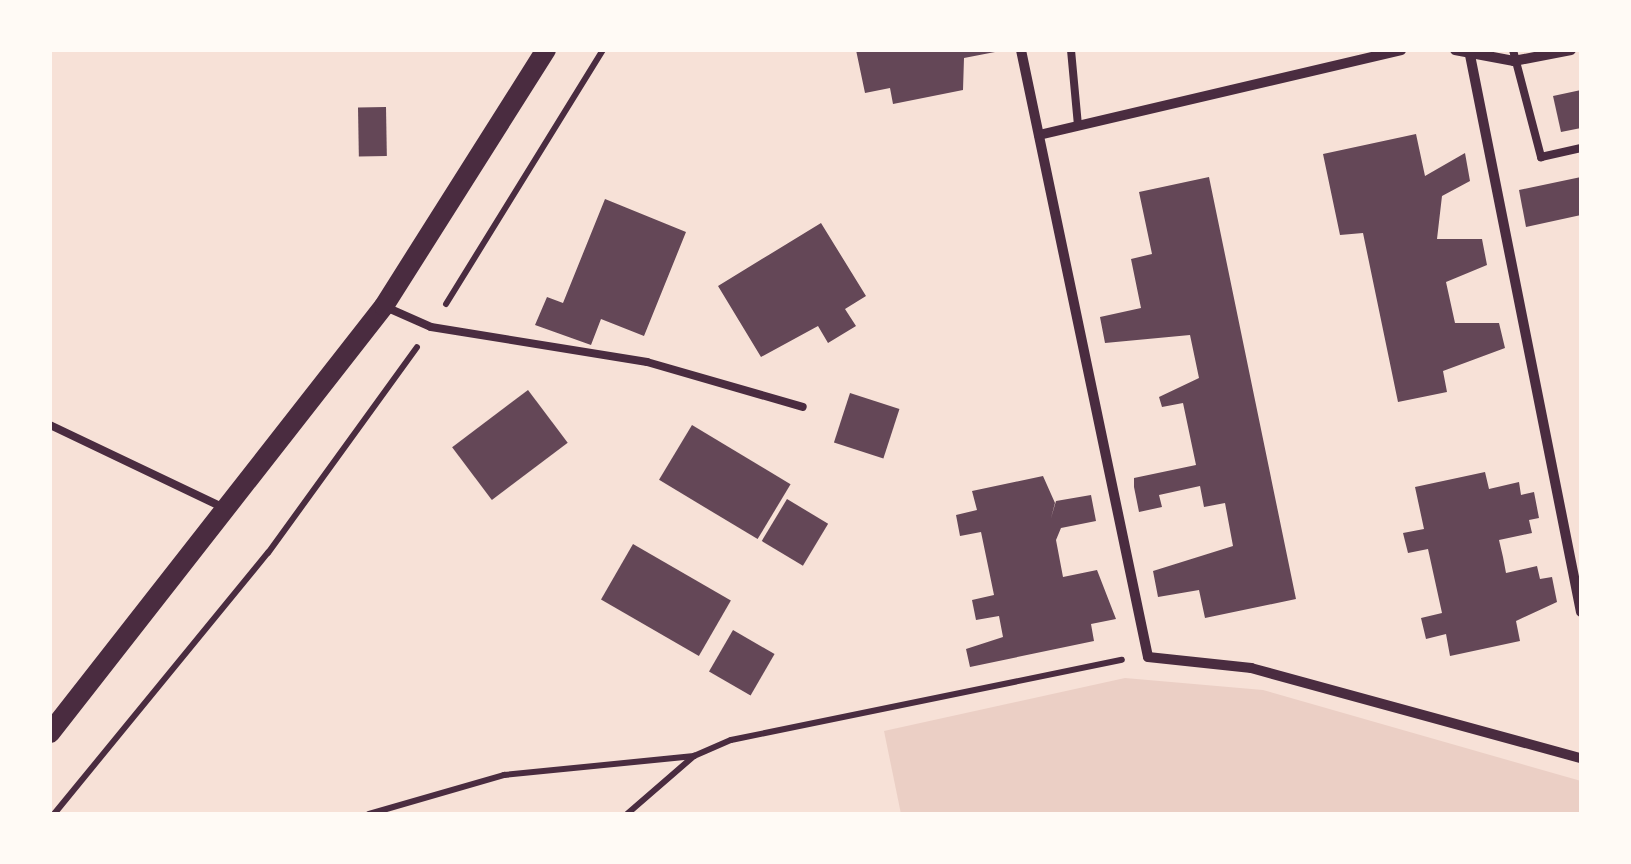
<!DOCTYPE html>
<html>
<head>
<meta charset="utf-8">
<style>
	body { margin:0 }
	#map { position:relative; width:1631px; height:864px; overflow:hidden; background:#f7e1d7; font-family:Jost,sans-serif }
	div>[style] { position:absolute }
	.green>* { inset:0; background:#ebcfc5 }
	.building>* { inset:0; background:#644757; transform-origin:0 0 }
	.path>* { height:6px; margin:-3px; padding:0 3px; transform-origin:3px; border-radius:3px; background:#4a2c40 }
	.service>* { height:8px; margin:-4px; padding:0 4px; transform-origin:4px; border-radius:4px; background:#4a2c40 }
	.minor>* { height:10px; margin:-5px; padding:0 5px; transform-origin:5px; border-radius:5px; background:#4a2c40 }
	.secondary>* { height:20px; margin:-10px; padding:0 10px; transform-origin:10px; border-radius:10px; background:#4a2c40 }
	span { translate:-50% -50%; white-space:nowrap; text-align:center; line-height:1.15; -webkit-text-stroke:9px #fffaf5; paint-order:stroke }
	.frame { position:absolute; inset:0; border:52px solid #fffaf5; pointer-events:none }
</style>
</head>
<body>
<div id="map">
	<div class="green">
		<div style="clip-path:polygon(1125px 678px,1263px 690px,1581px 781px,1581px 814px,901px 814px,884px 731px)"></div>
	</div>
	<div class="building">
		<div style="clip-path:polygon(856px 50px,995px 50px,995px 52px,964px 58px,963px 90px,893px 104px,890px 88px,865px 93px)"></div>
		<div style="clip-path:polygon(1581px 90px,1581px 128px,1561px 132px,1553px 96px)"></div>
		<div style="left:386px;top:107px;width:49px;height:28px;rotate:89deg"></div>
		<div style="clip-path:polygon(1416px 134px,1425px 176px,1465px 153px,1470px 181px,1442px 196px,1437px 239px,1482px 239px,1487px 265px,1446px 282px,1455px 323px,1499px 323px,1505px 348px,1443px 371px,1447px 392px,1398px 402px,1363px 233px,1340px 235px,1323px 154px)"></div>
		<div style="clip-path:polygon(1209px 177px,1296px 599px,1205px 618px,1199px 590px,1158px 597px,1153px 571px,1233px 546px,1225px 503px,1204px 507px,1200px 486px,1159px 495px,1162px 507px,1139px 512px,1134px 487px,1134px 478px,1196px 465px,1183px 403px,1162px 407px,1159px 397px,1199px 378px,1190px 335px,1105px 343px,1100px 317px,1141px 308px,1131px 259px,1152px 254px,1139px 192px)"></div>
		<div style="clip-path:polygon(1581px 177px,1581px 215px,1526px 227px,1519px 190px)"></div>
		<div style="clip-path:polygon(605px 199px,686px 232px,644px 336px,601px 319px,591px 345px,535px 325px,547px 297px,563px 303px)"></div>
		<div style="clip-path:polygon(821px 223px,866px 296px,845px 309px,856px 326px,828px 343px,818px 326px,761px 357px,718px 286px)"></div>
		<div style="left:528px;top:390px;width:66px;height:95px;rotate:53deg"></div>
		<div style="left:850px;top:393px;width:52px;height:52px;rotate:18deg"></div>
		<div style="left:692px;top:425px;width:115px;height:64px;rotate:31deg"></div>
		<div style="clip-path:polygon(1485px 472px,1489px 489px,1519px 482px,1521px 495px,1534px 492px,1539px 518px,1529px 520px,1532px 533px,1499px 540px,1503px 557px,1506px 573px,1537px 566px,1540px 579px,1552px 577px,1557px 602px,1516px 621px,1520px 641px,1450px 656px,1446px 634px,1426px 639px,1421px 618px,1442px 613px,1428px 549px,1408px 553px,1403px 533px,1424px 529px,1415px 487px)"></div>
		<div style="clip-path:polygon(1043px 476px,1055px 503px,1051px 518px,1056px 501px,1091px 495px,1096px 521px,1061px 528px,1056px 540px,1063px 577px,1097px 570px,1116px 619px,1091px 624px,1094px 641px,970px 667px,966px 649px,1003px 637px,999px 616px,976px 620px,972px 600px,994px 595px,981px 532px,960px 536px,956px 515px,977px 510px,972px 491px)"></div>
		<div style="left:787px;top:499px;width:48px;height:49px;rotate:31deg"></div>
		<div style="left:633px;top:544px;width:113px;height:64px;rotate:30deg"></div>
		<div style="left:733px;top:630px;width:48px;height:48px;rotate:30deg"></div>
	</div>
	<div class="path">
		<div style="left:446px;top:304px;width:299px;rotate:-58.3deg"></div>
		<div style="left:54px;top:814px;width:338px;rotate:-50.7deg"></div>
		<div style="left:268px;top:553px;width:254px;rotate:-54.1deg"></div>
		<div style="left:369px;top:814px;width:141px;rotate:-16.1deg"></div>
		<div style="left:504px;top:775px;width:191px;rotate:-5.7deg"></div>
		<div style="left:627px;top:814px;width:89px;rotate:-40.9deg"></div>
		<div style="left:694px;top:756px;width:40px;rotate:-23.4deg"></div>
		<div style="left:731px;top:740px;width:399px;rotate:-11.6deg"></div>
	</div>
	<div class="service">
		<div style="left:1071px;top:50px;width:76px;rotate:84.7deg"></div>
		<div style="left:1513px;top:50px;width:111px;rotate:75.3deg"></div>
		<div style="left:1541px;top:157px;width:41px;rotate:-12.7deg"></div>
		<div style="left:388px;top:308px;width:47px;rotate:23.8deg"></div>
		<div style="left:431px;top:327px;width:219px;rotate:9.2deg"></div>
		<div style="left:647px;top:362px;width:162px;rotate:16.1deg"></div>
		<div style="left:50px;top:425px;width:191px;rotate:25.5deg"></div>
	</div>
	<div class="minor">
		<div style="left:1021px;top:50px;width:620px;rotate:78.18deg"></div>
		<div style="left:1148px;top:657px;width:104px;rotate:6.1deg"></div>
		<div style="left:1251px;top:668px;width:342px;rotate:15.3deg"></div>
		<div style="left:1455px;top:50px;width:60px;rotate:10.6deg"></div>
		<div style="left:1514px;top:61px;width:58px;rotate:-10.9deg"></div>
		<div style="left:1469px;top:50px;width:573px;rotate:78.73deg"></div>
		<div style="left:1039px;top:135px;width:372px;rotate:-13.2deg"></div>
	</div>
	<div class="secondary">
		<div style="left:50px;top:733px;width:542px;rotate:-51.97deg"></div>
		<div style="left:384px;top:306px;width:303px;rotate:-57.7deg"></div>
	</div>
	<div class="frame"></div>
</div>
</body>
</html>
